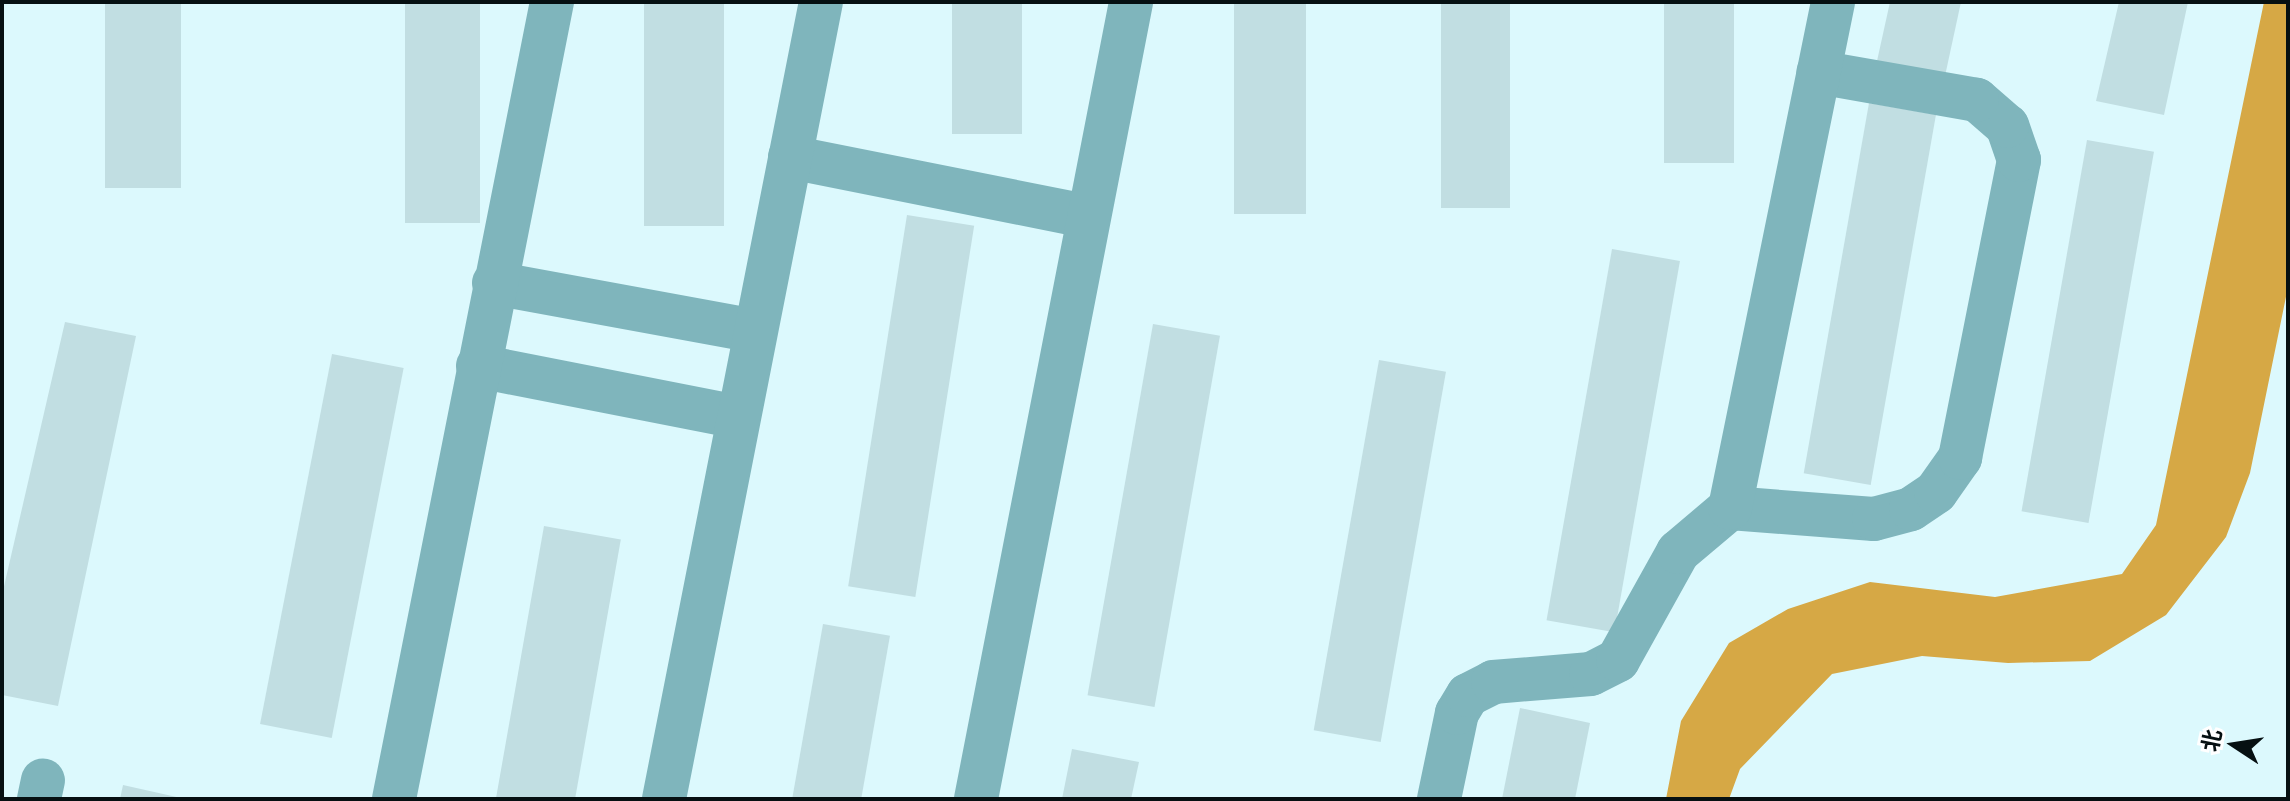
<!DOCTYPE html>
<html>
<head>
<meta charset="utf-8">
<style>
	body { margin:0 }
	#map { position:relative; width:2290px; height:801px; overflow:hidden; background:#dcf9fd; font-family:"Noto Serif","Noto Sans SC",serif }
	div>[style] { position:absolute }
	.water>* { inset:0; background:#d6a845 }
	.building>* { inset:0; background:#c1dee2; transform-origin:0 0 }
	.minor>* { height:44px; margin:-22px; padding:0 22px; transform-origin:22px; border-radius:22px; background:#7fb5bc }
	span { translate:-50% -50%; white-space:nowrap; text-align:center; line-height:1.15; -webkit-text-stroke:8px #fff; paint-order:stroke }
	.frame { position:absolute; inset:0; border:4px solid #061012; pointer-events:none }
	.north { position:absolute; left:2194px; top:705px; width:80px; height:80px; -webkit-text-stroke:6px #fff; paint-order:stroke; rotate:282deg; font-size:22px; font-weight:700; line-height:32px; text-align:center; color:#061012 }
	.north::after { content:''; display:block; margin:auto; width:28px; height:36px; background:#061012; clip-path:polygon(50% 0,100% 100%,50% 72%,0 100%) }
</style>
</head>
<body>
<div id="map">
	<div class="water">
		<div style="clip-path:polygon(2264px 2px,2288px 2px,2288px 287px,2250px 473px,2226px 537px,2166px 615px,2090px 661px,2008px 663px,1922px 656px,1832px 674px,1740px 769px,1729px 799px,1666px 799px,1681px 721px,1729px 643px,1788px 609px,1870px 582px,1995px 597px,2122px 574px,2156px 525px)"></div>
	</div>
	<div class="building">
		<div style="left:105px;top:2px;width:76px;height:186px"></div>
		<div style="left:405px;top:2px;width:75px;height:221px"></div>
		<div style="left:644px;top:2px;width:80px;height:224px"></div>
		<div style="left:952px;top:2px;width:70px;height:132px"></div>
		<div style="left:1234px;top:2px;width:72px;height:212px"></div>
		<div style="left:1441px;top:2px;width:69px;height:206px"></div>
		<div style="left:1664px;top:2px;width:70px;height:161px"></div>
		<div style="clip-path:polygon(1890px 2px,1961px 2px,1945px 76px,1877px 61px)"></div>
		<div style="clip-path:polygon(2119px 2px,2188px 2px,2164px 115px,2096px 101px)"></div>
		<div style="left:1869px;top:103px;width:68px;height:376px;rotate:10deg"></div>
		<div style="left:2087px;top:140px;width:68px;height:377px;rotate:10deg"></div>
		<div style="left:907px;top:215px;width:68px;height:376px;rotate:9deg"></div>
		<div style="left:1612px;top:249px;width:69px;height:377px;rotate:10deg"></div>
		<div style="clip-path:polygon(65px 322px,136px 336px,58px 706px,2px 695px,2px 595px)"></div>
		<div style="left:1153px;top:324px;width:68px;height:377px;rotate:10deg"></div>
		<div style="left:332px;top:354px;width:73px;height:377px;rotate:11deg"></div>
		<div style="left:1379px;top:360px;width:68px;height:376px;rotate:10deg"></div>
		<div style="left:544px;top:526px;width:78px;height:280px;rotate:10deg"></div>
		<div style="left:823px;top:624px;width:68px;height:179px;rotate:10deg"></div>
		<div style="clip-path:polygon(1520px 708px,1590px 723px,1575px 799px,1502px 799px)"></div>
		<div style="clip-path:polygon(1072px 749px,1139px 762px,1131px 799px,1062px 799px)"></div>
		<div style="clip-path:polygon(123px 785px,181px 798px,181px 799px,120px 799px)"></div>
	</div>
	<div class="minor">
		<div style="left:790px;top:157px;width:302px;rotate:11.3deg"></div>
		<div style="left:494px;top:283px;width:265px;rotate:10.4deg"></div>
		<div style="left:478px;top:366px;width:265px;rotate:11.1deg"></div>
		<div style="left:1730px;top:508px;width:144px;rotate:4.4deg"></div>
		<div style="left:1874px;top:519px;width:38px;rotate:-15deg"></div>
		<div style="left:1911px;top:509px;width:30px;rotate:-34deg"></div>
		<div style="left:1936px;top:492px;width:42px;rotate:-54.8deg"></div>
		<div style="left:1960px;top:458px;width:304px;rotate:-78.8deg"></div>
		<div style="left:2019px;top:160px;width:36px;rotate:-109deg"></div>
		<div style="left:2007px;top:126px;width:40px;rotate:-139deg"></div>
		<div style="left:1977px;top:100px;width:161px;rotate:-170deg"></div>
		<div style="left:39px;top:799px;width:19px;rotate:-78deg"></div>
		<div style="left:394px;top:799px;width:813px;rotate:-78.79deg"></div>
		<div style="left:664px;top:799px;width:812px;rotate:-78.86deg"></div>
		<div style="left:976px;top:799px;width:812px;rotate:-78.99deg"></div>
		<div style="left:1439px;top:799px;width:88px;rotate:-78.2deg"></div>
		<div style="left:1457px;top:713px;width:21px;rotate:-59deg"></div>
		<div style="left:1468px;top:695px;width:28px;rotate:-27deg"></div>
		<div style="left:1493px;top:682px;width:98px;rotate:-4.7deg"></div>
		<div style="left:1591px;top:674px;width:30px;rotate:-27deg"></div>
		<div style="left:1618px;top:660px;width:124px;rotate:-60.9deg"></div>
		<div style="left:1678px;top:552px;width:68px;rotate:-40.2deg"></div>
		<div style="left:1730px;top:508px;width:516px;rotate:-78.49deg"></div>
	</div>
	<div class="frame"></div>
	<div class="north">北</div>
</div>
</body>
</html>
